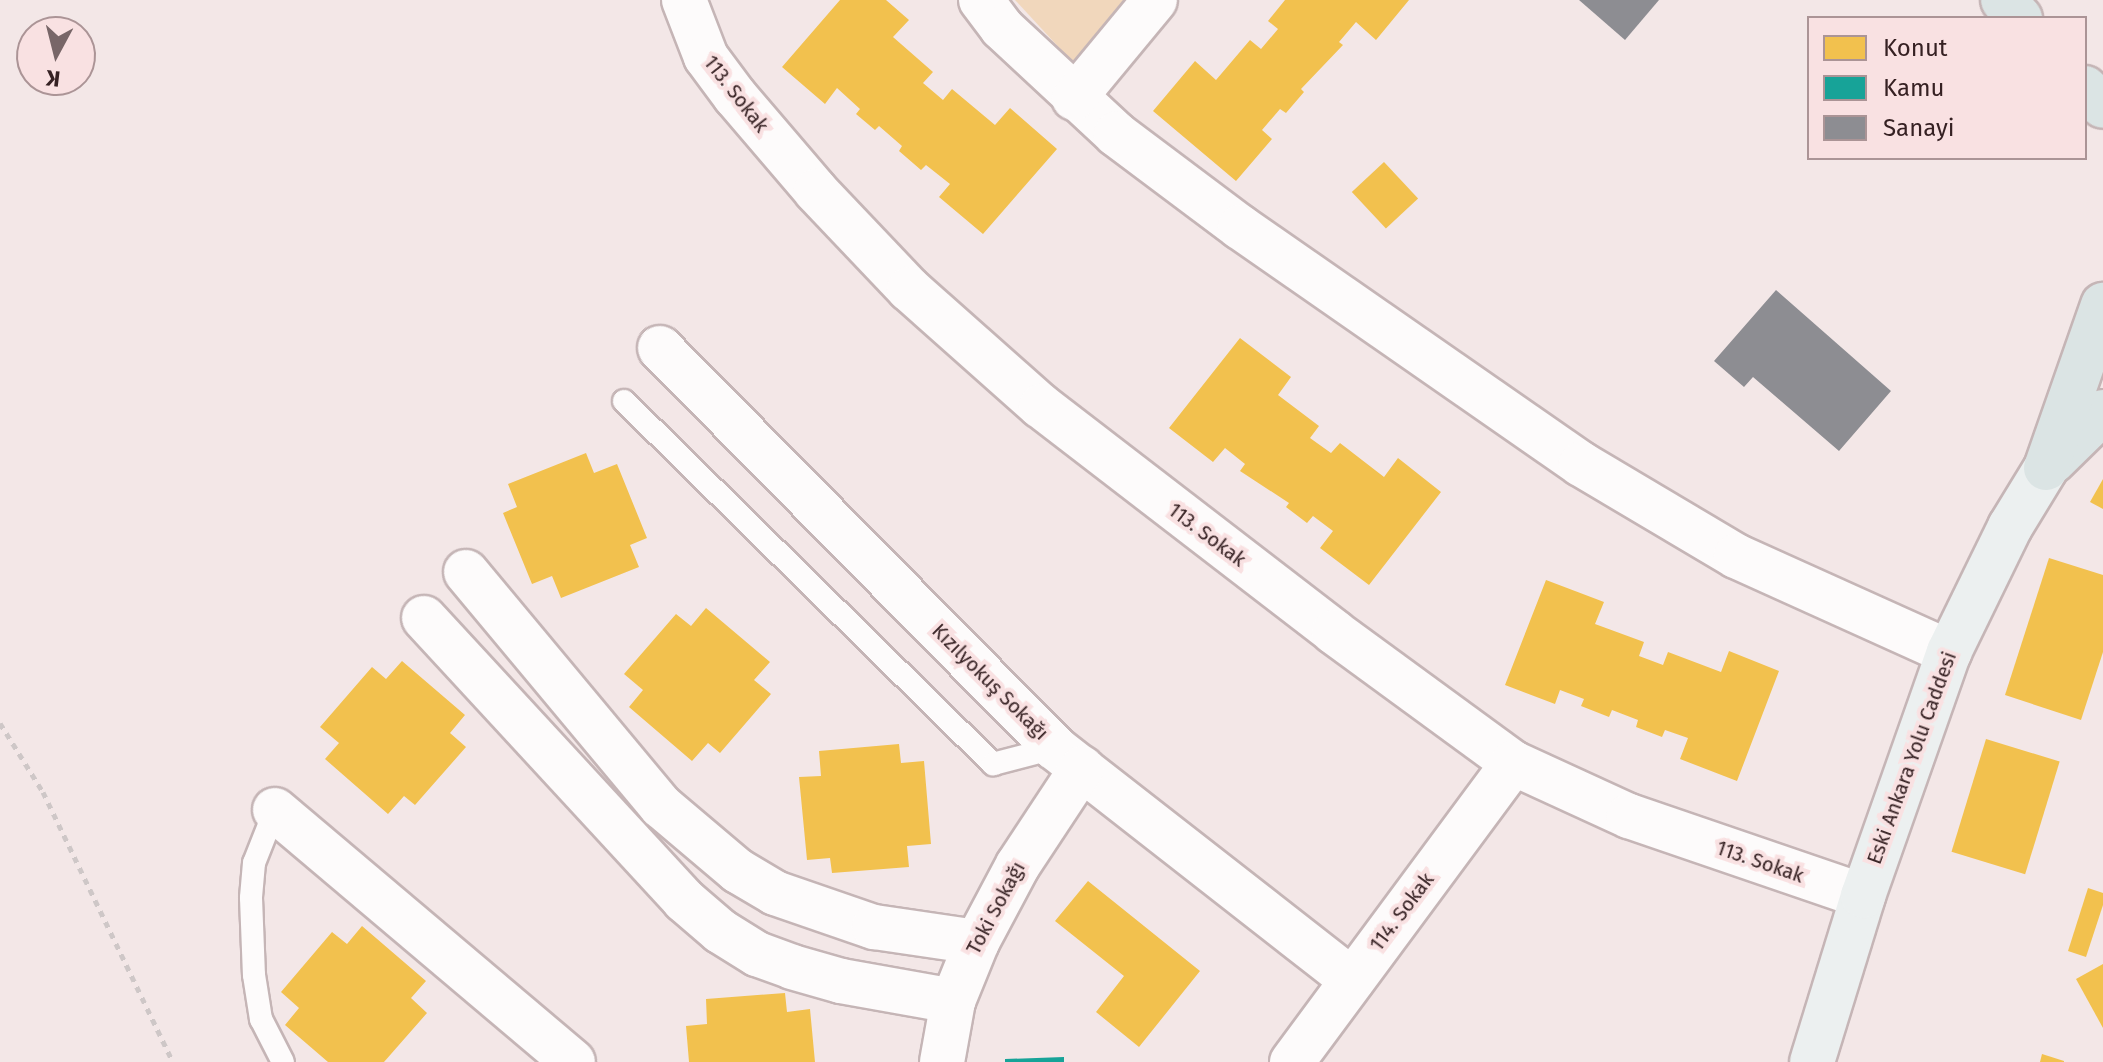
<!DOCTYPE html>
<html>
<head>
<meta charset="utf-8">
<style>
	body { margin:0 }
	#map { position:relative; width:2103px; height:1062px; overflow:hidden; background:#f3e7e7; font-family:"Fira Sans",sans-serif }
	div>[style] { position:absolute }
	.green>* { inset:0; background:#f1d7bc }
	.homes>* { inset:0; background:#f2c14e; transform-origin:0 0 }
	.public>* { inset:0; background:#17a398 }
	.industry>* { inset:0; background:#8d8d92 }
	.path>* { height:5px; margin-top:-2.5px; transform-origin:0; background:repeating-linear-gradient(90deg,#cec7c7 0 6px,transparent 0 12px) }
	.roads { filter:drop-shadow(2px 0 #c5b5b6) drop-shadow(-2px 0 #c5b5b6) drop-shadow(0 2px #c5b5b6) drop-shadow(0 -2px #c5b5b6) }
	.service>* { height:22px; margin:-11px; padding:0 11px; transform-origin:11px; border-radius:11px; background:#fdfbfb }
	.minor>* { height:44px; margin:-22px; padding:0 22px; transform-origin:22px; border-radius:22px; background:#fdfbfb }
	.secondary>* { height:44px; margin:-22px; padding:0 22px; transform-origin:22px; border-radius:22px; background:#ecf0f0 }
	.primary>* { height:44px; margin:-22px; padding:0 22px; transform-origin:22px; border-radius:22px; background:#dbe4e4 }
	span { translate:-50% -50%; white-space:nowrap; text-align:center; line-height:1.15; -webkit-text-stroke:8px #f9e1e2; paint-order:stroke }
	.street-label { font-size:20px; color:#362123 }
	.legend { position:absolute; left:1807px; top:16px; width:280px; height:144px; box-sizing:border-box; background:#f9e1e2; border:2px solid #ab9496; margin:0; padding:10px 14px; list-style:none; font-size:24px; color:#362123 }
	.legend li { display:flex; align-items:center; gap:16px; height:40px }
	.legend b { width:40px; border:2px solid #ab9496 }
	.north { position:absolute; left:16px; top:16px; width:80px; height:80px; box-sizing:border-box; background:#f9e1e2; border:2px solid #ab9496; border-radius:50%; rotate:187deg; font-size:22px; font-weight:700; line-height:32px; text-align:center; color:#362123 }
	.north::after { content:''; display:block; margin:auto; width:28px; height:36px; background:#786668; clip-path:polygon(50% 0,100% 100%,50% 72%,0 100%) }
</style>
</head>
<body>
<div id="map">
	<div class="green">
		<div style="clip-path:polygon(1015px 0,1144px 0,1077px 67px)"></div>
	</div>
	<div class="homes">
		<div style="clip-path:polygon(840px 0,886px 0,909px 20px,893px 37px,933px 72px,923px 83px,943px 100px,952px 89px,995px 125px,1010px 108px,1057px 149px,983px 234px,939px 197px,950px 184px,926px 165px,921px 170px,899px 151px,902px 146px,879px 126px,875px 130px,856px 114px,860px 109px,837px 88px,825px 104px,782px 67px)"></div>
		<div style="clip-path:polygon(1285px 0,1409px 0,1376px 40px,1356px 22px,1339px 42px,1343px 45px,1301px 89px,1304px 92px,1286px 113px,1280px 109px,1262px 130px,1272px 139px,1236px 181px,1153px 111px,1195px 61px,1216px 80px,1250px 40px,1261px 49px,1278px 29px,1268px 21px)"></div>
		<div style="left:1384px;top:162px;width:50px;height:44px;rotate:47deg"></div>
		<div style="clip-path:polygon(1240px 338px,1291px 377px,1278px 395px,1319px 426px,1310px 438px,1331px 453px,1340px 443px,1384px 477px,1398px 458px,1441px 492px,1369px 585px,1320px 548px,1333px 531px,1313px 516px,1307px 523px,1286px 507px,1289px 503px,1240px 471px,1245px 464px,1225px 448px,1213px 462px,1169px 428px)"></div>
		<div style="clip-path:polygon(586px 453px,594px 473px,617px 464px,647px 538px,630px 545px,639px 567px,561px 598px,552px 576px,532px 584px,503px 513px,517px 507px,508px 484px)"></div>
		<div style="clip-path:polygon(2103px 479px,2103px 509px,2090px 502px)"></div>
		<div style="clip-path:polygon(2049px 558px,2103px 575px,2103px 652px,2081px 720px,2005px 695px)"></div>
		<div style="clip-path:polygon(1546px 580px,1604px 602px,1595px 624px,1644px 642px,1639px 656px,1663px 665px,1668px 652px,1721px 672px,1729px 651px,1779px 671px,1737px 781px,1680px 759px,1688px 738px,1665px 730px,1662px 737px,1636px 727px,1638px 720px,1612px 710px,1609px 717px,1581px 706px,1584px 699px,1560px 690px,1555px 704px,1505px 685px)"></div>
		<div style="clip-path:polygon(706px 608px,770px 662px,754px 680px,771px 694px,720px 753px,708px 743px,692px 761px,629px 707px,643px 690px,624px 674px,676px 614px,691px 626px)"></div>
		<div style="clip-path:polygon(402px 661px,465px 715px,450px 733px,466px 747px,415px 805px,404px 796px,388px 814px,325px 759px,339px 743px,320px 727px,372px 667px,386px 679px)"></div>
		<div style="left:1986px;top:739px;width:77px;height:118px;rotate:17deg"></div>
		<div style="clip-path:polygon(899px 744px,901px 763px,924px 761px,931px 844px,907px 846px,909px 867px,832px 873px,830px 858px,807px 860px,799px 777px,821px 776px,819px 751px)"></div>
		<div style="clip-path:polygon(1088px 881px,1200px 971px,1139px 1047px,1096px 1012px,1124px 976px,1055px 921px)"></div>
		<div style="clip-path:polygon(2088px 888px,2103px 893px,2103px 905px,2086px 957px,2068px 951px)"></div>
		<div style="clip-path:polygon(362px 926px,426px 981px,411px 998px,427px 1013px,384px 1062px,328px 1062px,285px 1025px,299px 1008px,281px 992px,332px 932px,347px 944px)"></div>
		<div style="clip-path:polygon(2103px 964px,2103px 1028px,2076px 979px)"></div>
		<div style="clip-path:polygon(785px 993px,787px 1012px,810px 1009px,815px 1062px,689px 1062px,686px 1026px,707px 1024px,706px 999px)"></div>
		<div style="clip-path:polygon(2042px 1054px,2064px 1061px,2064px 1062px,2040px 1062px)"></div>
	</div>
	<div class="public">
		<div style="clip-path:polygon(1064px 1057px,1064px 1062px,1005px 1062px,1005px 1059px)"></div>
	</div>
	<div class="industry">
		<div style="clip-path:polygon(1579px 0,1659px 0,1625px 40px)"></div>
		<div style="clip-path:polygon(1776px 290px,1891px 391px,1839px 451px,1753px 377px,1744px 387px,1714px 361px)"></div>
	</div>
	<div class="path">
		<div style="left:0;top:723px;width:81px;rotate:58.1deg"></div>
		<div style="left:43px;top:792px;width:300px;rotate:64.3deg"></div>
	</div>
	<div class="roads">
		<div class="service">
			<div style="left:624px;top:401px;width:518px;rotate:44.53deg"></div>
			<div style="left:993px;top:764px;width:64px;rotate:-14.5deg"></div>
			<div style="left:275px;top:810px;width:57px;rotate:111.6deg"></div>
			<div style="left:254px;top:863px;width:35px;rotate:95deg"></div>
			<div style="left:251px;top:898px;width:77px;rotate:87.8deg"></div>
			<div style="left:254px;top:975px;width:45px;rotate:81deg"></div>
			<div style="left:261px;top:1019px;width:48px;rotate:62.9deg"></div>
		</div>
		<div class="minor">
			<div style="left:684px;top:0;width:61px;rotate:68.9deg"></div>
			<div style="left:706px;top:57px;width:49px;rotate:53.4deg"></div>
			<div style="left:735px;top:96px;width:125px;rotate:49.5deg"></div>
			<div style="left:816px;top:191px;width:135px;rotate:46.5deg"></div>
			<div style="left:909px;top:289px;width:176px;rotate:41.6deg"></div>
			<div style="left:1041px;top:406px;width:370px;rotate:37.6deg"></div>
			<div style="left:1334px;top:632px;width:222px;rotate:36.2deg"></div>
			<div style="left:1513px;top:763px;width:128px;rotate:24.6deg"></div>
			<div style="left:1629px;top:816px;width:247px;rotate:18.9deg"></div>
			<div style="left:981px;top:0;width:35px;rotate:53deg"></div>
			<div style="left:1002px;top:28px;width:156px;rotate:42.9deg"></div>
			<div style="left:1116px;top:134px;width:155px;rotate:36.9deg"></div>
			<div style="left:1240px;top:227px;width:415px;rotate:34.8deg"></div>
			<div style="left:1581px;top:464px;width:180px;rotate:30.7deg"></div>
			<div style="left:1736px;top:556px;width:234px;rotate:24.3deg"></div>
			<div style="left:1074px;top:98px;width:127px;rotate:-50.4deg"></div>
			<div style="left:660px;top:348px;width:562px;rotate:45.36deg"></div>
			<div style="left:1055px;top:748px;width:377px;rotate:38deg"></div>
			<div style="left:466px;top:572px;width:305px;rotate:50.2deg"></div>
			<div style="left:661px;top:806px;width:101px;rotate:40.2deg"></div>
			<div style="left:738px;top:871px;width:43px;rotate:30.7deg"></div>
			<div style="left:775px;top:893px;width:105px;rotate:19deg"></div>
			<div style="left:874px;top:927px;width:104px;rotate:8.3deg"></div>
			<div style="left:424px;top:618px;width:384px;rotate:47.3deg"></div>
			<div style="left:684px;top:900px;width:48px;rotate:40.7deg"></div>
			<div style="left:720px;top:931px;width:44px;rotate:31.9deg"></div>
			<div style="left:757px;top:954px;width:37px;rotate:20deg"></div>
			<div style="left:792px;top:967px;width:51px;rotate:15.9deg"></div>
			<div style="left:841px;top:981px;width:114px;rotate:10.1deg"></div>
			<div style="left:275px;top:810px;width:390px;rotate:40.2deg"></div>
			<div style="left:942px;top:1062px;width:62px;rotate:-79.8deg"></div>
			<div style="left:953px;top:1001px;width:64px;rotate:-67.9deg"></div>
			<div style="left:977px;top:942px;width:87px;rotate:-62deg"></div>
			<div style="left:1018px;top:865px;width:116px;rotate:-56.6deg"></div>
			<div style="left:1292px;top:1062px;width:372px;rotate:-53.5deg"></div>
		</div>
		<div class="secondary">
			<div style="left:1812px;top:1062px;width:174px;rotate:-72.9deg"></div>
			<div style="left:1863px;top:896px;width:259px;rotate:-70.6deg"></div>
			<div style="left:1949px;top:652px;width:139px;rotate:-64deg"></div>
			<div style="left:2010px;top:527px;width:69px;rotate:-58.6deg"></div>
		</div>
		<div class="primary">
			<div style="left:2003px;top:0;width:25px;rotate:47deg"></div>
			<div style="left:2085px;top:88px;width:25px;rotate:45deg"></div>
			<div style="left:2053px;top:461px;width:70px;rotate:-44.4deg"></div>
			<div style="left:2046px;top:468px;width:173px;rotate:-70.7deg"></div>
		</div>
	</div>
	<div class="street-label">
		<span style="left:736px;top:94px;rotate:52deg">113. Sokak</span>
		<span style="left:1207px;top:535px;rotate:37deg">113. Sokak</span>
		<span style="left:990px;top:682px;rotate:45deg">Kızılyokuş Sokağı</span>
		<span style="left:1912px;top:758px;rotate:-70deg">Eski Ankara Yolu Caddesi</span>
		<span style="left:1760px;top:862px;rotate:19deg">113. Sokak</span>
		<span style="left:996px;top:908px;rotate:-62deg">Toki Sokağı</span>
		<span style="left:1402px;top:912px;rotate:-53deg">114. Sokak</span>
	</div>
	<ul class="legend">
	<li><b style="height:22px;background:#f2c14e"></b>Konut</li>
	<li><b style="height:22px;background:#17a398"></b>Kamu</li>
	<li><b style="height:22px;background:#8d8d92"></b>Sanayi</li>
	</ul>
	<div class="north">K</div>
</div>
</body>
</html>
